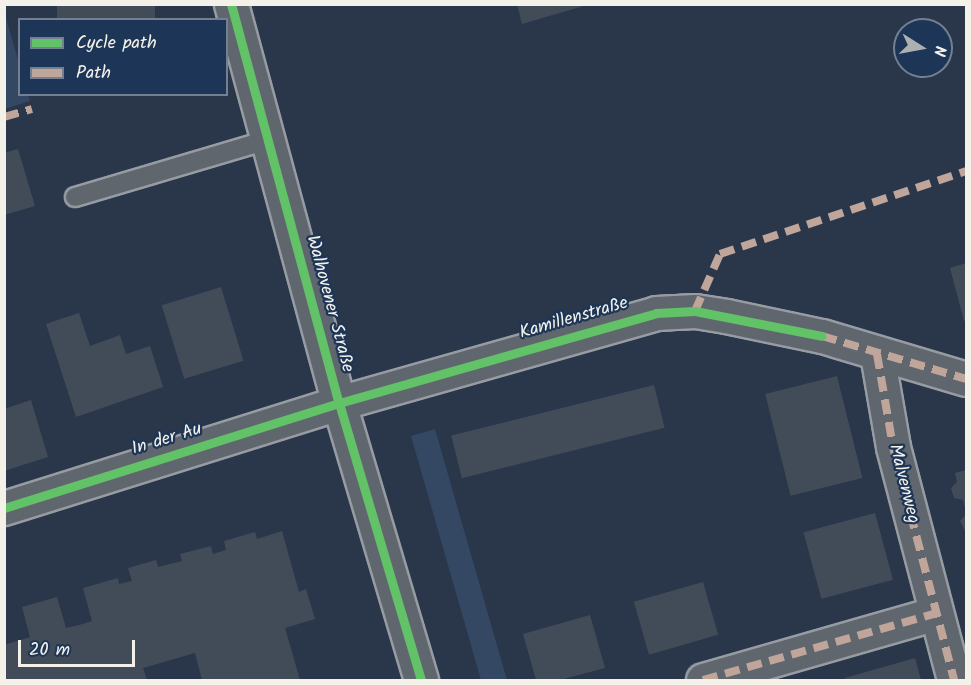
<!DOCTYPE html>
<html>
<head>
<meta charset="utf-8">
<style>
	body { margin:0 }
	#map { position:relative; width:971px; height:685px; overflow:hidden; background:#2a374a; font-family:Kalam,sans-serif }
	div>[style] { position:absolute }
	.green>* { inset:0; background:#344763; transform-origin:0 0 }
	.building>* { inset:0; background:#424c59; transform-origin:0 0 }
	.roads { filter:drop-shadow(2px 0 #979ca3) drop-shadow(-2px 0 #979ca3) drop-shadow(0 2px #979ca3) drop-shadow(0 -2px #979ca3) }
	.service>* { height:18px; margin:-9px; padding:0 9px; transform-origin:9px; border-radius:9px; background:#60666e }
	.minor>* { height:33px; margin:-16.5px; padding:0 16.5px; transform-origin:16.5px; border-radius:16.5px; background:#60666e }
	.quiet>* { height:8px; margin-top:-4px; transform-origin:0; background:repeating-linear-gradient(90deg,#c0a59a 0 15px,transparent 0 23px) }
	.cycleway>* { height:9px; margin:-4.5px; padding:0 4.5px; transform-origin:4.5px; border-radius:4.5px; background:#61c268 }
	span { translate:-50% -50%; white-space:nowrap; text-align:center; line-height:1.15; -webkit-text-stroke:4.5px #1d3557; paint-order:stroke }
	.street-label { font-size:18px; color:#f4f1e8 }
	.frame { position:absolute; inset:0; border:6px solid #f4f1e8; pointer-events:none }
	.legend { position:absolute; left:18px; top:18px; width:210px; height:78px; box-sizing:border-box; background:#1d3557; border:2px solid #738091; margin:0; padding:8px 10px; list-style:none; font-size:18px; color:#f4f1e8 }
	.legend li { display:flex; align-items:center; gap:12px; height:30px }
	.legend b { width:30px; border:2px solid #738091 }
	.north { position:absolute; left:893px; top:18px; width:60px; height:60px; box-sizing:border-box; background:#1d3557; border:2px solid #738091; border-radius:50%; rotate:101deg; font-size:16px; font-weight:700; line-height:24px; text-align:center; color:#f4f1e8 }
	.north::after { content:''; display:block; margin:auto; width:21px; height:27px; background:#adb0b1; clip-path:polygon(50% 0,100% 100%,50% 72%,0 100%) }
	.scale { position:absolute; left:18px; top:640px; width:117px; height:27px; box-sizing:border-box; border:3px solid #f4f1e8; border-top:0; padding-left:8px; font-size:18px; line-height:21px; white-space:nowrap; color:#f4f1e8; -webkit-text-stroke:4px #1d3557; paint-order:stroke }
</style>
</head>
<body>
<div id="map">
	<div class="green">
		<div style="clip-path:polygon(4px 11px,19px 63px,20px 94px,28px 95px,30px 101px,5px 109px)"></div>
		<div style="left:435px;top:429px;width:261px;height:25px;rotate:74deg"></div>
	</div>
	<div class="building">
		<div style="left:57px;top:4px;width:98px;height:17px"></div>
		<div style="clip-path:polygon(517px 4px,586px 4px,587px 5px,522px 24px)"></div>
		<div style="clip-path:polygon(18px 149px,35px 206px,4px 215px,4px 153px)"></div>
		<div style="clip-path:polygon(966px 263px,966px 320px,964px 321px,950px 268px)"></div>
		<div style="left:221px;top:287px;width:77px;height:62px;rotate:73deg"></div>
		<div style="clip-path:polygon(79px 313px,90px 346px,120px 335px,126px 354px,150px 346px,163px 387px,76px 417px,46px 324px)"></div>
		<div style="left:837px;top:376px;width:105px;height:74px;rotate:76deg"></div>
		<div style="left:654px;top:385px;width:44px;height:209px;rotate:76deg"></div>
		<div style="clip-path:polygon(31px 400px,48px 457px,4px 471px,4px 409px)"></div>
		<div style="clip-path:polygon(966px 470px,966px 512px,963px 500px,954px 498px,951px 488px,957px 482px,955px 473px)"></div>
		<div style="left:875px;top:513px;width:69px;height:74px;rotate:75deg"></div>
		<div style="clip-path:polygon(966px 514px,966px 533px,960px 521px)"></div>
		<div style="clip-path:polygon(282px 531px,299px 592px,306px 589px,315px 619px,285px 628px,300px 680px,202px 680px,195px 653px,143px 668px,147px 680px,4px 680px,4px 645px,30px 637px,22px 607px,57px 597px,66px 628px,79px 625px,92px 621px,83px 588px,118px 578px,119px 584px,132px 581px,128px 568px,156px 560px,158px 567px,182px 561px,180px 554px,211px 546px,213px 554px,226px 550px,224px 541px,255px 532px,257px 539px)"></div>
		<div style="left:703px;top:582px;width:55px;height:72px;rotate:74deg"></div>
		<div style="clip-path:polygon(590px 615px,605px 668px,560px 680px,536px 680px,523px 634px)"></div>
		<div style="clip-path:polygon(915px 658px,921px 680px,845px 680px,845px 678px)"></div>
	</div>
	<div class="roads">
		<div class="service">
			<div style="left:75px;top:197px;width:201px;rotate:-16.5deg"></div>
		</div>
		<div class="minor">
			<div style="left:231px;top:4px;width:413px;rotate:74.9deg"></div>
			<div style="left:339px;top:403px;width:289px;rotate:73.5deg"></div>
			<div style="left:877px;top:354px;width:94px;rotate:80.2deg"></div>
			<div style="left:893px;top:447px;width:241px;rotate:75.3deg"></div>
			<div style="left:4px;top:508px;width:351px;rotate:-17.4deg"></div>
			<div style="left:339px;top:403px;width:330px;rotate:-15.8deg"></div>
			<div style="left:656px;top:313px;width:39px;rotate:-3deg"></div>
			<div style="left:695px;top:311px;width:31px;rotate:9deg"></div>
			<div style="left:726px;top:316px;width:98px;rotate:11.8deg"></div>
			<div style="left:822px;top:336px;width:150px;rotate:16.6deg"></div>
			<div style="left:703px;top:680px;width:242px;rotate:-16deg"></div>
		</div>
	</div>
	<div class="quiet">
		<div style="left:4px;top:117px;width:29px;rotate:-16deg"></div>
		<div style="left:695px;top:311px;width:62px;rotate:-66.3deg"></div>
		<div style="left:720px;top:254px;width:260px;rotate:-18.6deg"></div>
		<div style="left:822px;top:336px;width:150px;rotate:16.6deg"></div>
		<div style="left:877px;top:354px;width:94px;rotate:80.2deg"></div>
		<div style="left:893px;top:447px;width:241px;rotate:75.3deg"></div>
		<div style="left:703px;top:680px;width:242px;rotate:-16deg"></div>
	</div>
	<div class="cycleway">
		<div style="left:231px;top:4px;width:413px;rotate:74.9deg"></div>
		<div style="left:339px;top:403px;width:289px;rotate:73.5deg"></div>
		<div style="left:4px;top:508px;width:351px;rotate:-17.4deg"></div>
		<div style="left:339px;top:403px;width:330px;rotate:-15.8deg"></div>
		<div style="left:656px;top:313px;width:39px;rotate:-3deg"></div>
		<div style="left:695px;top:311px;width:129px;rotate:11.1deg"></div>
	</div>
	<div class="street-label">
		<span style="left:329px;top:304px;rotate:75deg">Walhovener Straße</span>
		<span style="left:574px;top:319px;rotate:-16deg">Kamillenstraße</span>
		<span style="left:167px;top:440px;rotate:-17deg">In der Au</span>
		<span style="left:903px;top:484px;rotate:76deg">Malvenweg</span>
	</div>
	<div class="frame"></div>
	<ul class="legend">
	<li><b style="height:8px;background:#61c268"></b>Cycle path</li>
	<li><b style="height:8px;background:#c0a59a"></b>Path</li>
	</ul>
	<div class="north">N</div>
	<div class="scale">20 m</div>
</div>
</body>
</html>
